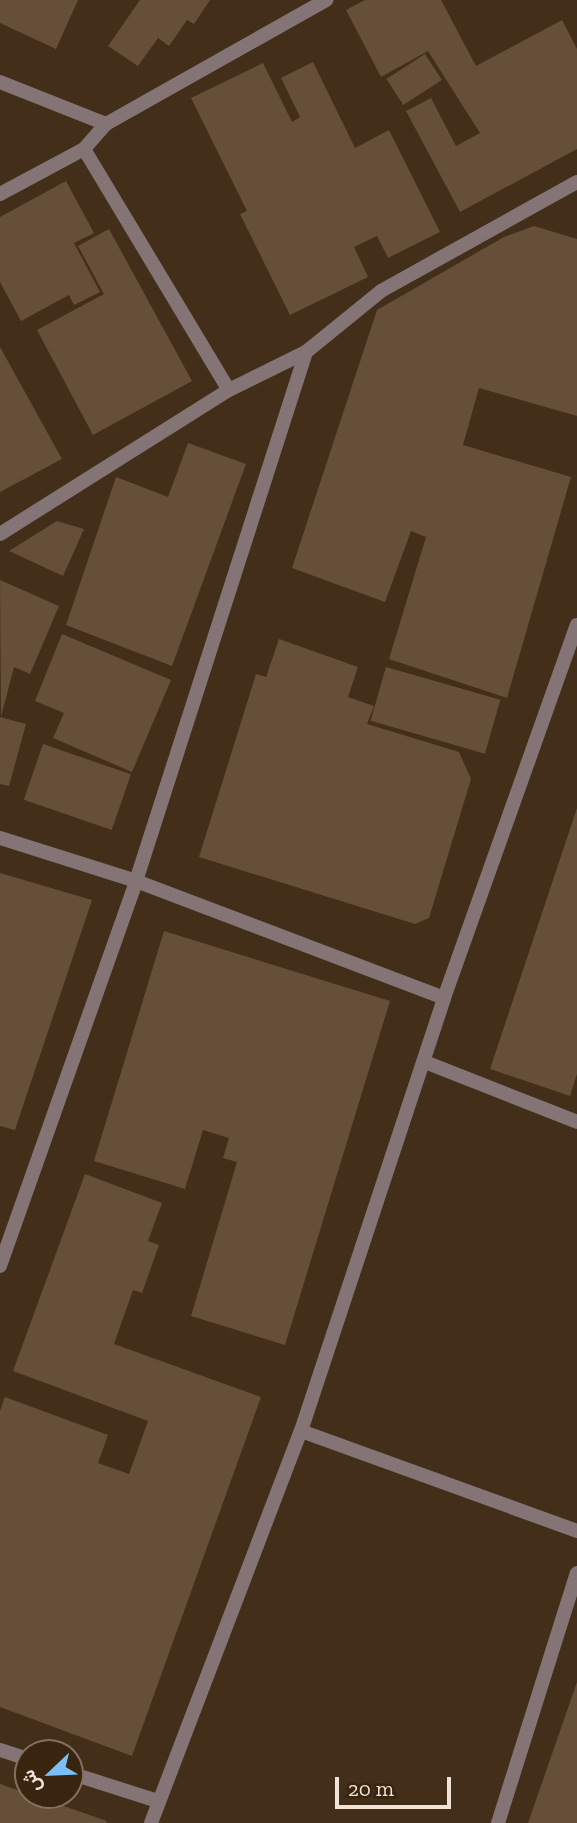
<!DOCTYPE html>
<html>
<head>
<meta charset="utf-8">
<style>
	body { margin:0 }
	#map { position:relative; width:577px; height:1823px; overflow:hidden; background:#422e19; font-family:"Zilla Slab",Vazirmatn,serif }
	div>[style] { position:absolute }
	.building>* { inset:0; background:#654f39; transform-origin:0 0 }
	.minor>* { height:14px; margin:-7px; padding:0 7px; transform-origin:7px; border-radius:7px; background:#847476 }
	span { translate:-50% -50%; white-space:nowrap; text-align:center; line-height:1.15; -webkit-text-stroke:5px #38240f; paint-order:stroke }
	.north { position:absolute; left:14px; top:1739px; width:70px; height:70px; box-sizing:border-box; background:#38240f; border:2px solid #82715f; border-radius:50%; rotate:247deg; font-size:19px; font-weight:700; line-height:28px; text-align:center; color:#f1e4d7 }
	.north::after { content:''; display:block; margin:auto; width:24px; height:32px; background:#7abff8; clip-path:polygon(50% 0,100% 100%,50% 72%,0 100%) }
	.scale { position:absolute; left:335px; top:1777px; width:116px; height:32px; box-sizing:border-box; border:4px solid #f1e4d7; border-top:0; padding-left:9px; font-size:21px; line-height:24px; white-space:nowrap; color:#f1e4d7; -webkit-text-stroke:5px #38240f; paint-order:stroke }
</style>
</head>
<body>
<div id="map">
	<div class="building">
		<div style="clip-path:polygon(0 0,78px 0,56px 49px,0 23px)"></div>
		<div style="clip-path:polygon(140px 0,210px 0,194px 24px,187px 20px,169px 46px,158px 38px,138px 66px,108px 46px)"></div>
		<div style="clip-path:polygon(365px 0,441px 0,476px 66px,562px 20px,577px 49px,577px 149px,460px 212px,406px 111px,431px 98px,456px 146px,480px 133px,428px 51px,381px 77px,346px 10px)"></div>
		<div style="left:425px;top:54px;width:31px;height:46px;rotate:57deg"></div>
		<div style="clip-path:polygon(313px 62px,355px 148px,389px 130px,440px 232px,388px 258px,377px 236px,354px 247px,368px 277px,290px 315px,240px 214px,247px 211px,191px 98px,263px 63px,292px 122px,300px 117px,281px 78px)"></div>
		<div style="clip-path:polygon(66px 181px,94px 233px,74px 243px,100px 292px,74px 305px,69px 295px,21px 321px,0 282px,0 217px)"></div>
		<div style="clip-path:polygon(534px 226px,577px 239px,577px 416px,479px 388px,463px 445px,571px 477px,507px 698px,389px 659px,426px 537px,411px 531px,385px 602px,292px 568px,377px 310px,504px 237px)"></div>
		<div style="clip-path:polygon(109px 229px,192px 381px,93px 435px,37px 330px,104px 294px,78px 246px)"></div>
		<div style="clip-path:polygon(0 347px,62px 459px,0 492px)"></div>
		<div style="clip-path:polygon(188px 443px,246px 464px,172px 666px,66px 625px,116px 477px,168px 497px)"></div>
		<div style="clip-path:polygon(57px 521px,84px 529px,63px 576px,9px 551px)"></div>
		<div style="clip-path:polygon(0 580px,59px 606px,30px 674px,14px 667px,1px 717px)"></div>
		<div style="clip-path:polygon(62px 634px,171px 680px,132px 772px,53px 738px,64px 713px,35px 701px)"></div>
		<div style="clip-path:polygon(279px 639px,358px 667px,348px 697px,374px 706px,367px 724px,459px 752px,471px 779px,429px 918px,415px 924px,199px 857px,256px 674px,266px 677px)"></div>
		<div style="left:386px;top:667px;width:119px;height:56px;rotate:16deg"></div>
		<div style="clip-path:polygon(0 717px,26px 724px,9px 786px,0 784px)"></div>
		<div style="left:43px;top:744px;width:93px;height:59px;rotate:19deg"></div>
		<div style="clip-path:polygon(577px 808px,577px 1074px,570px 1096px,490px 1069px)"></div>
		<div style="clip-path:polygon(0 873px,92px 900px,15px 1130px,0 1126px)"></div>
		<div style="clip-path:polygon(164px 931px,390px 1001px,285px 1345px,191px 1316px,237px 1162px,223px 1158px,229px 1138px,203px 1130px,185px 1189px,94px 1161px)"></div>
		<div style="clip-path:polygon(85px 1174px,162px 1203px,148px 1241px,159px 1245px,142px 1293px,133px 1290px,114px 1344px,261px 1397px,132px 1756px,0 1707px,0 1411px,5px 1397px,108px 1435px,98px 1463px,129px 1474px,148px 1421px,13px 1371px)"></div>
		<div style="clip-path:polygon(577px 1682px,577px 1823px,528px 1823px)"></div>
		<div style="clip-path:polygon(0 1784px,107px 1821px,106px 1823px,0 1823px)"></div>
	</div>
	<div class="minor">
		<div style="left:0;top:82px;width:114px;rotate:21.6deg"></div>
		<div style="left:84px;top:149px;width:281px;rotate:59deg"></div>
		<div style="left:0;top:194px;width:95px;rotate:-28.2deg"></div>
		<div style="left:84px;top:149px;width:33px;rotate:-49deg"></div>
		<div style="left:106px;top:124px;width:253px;rotate:-29.4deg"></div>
		<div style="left:0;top:534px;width:271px;rotate:-32.2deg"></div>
		<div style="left:229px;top:390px;width:86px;rotate:-26.3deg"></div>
		<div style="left:306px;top:352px;width:97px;rotate:-39.1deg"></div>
		<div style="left:381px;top:291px;width:224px;rotate:-29.1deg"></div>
		<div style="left:0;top:838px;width:143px;rotate:17.5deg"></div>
		<div style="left:136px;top:881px;width:329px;rotate:20.8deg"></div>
		<div style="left:425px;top:1062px;width:163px;rotate:21.5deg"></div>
		<div style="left:0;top:1266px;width:408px;rotate:-70.5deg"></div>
		<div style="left:136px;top:881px;width:556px;rotate:-72.18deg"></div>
		<div style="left:301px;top:1431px;width:294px;rotate:19.9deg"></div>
		<div style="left:0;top:1750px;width:29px;rotate:18deg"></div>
		<div style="left:70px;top:1773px;width:92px;rotate:17.7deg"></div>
		<div style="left:151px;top:1823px;width:420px;rotate:-69.1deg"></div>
		<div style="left:301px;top:1431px;width:456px;rotate:-71.7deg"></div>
		<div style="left:444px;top:998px;width:396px;rotate:-70.4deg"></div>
		<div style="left:498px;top:1823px;width:262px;rotate:-72.5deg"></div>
	</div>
	<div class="north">ش</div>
	<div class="scale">20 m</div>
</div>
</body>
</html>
